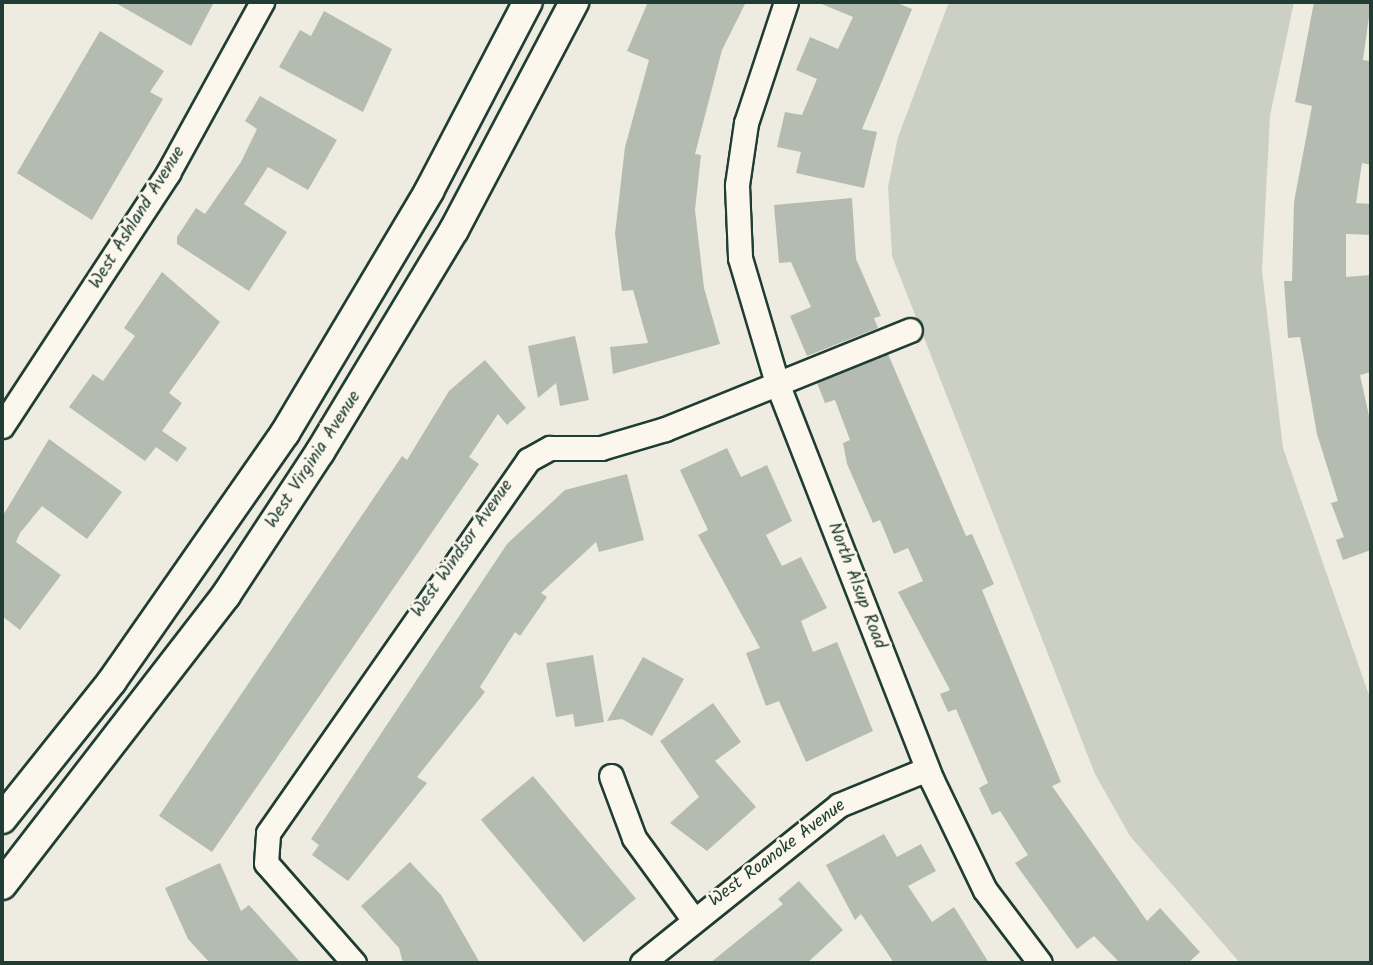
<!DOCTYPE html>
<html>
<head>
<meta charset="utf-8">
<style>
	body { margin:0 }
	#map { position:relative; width:1373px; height:965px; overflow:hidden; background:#eeece1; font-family:Kalam,sans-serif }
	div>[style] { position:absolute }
	.green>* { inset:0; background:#cbcfc4 }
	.building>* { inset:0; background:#b4bbb0; transform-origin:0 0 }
	.roads { filter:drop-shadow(2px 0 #1f3d34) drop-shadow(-2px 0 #1f3d34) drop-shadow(0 2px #1f3d34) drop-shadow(0 -2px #1f3d34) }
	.minor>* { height:23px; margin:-11.5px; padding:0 11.5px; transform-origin:11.5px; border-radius:11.5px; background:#fbf7ec }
	.major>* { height:28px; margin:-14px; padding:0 14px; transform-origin:14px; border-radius:14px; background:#fbf7ec }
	span { translate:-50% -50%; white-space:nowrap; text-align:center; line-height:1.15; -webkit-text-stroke:5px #fbf7ec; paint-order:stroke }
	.street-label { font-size:18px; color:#1f3d34 }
	.frame { position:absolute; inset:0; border:4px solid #1f3d34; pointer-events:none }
</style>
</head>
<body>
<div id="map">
	<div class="green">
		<div style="clip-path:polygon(949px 2px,1294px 2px,1270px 116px,1262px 271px,1283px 448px,1371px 701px,1371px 963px,1240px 963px,1130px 836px,1095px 774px,892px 256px,888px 187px,898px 137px)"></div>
	</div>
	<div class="building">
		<div style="clip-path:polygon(114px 2px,214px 2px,191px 46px)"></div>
		<div style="clip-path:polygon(648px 2px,746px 2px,722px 50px,695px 154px,701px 155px,695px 210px,704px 288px,720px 344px,613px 374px,610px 347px,648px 343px,633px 290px,622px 291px,615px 234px,625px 147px,649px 60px,627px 51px)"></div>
		<div style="clip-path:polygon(817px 2px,895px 2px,912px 9px,862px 129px,877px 132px,864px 188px,796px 173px,801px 152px,777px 147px,785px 112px,802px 115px,817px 79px,796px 70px,810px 37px,838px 49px,853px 17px)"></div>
		<div style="clip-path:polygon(1314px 2px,1371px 2px,1363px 60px,1370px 61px,1371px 165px,1362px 163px,1356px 203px,1371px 204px,1371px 235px,1346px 234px,1346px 277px,1371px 275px,1371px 372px,1360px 375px,1371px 425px,1371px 550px,1343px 560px,1336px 540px,1344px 537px,1331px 503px,1338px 501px,1317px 434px,1300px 337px,1288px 338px,1284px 281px,1292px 281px,1294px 202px,1312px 106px,1295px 102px)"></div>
		<div style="clip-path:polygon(324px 11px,392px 49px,363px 112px,279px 67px,300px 30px,311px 36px)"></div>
		<div style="clip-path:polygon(100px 31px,164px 71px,150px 92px,163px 99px,92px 220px,17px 173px)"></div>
		<div style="clip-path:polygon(260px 96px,337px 140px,308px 190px,268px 167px,244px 204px,287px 232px,249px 291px,177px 244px,177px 237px,196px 208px,205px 214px,241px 162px,257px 129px,245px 121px)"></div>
		<div style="clip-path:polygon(852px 198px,856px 259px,881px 316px,874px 318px,878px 328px,807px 356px,790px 316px,811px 307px,791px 262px,779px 263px,774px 205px)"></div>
		<div style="clip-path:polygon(162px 272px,220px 322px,169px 393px,182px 403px,162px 431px,187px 448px,177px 462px,156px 447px,145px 461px,69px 407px,93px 374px,103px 381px,135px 336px,124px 328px)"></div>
		<div style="clip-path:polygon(575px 336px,589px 400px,560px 406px,556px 383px,538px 398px,528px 346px)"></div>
		<div style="clip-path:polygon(888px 354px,966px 536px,972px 534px,994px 584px,982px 590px,1061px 782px,1052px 786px,1147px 921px,1160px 908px,1200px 952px,1188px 963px,1120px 963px,1094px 936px,1077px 949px,1015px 863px,1028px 855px,1000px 811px,992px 815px,979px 788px,988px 783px,956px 709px,948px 712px,940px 694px,950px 690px,898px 592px,923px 581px,908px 548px,894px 554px,880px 520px,873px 523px,847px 464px,843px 443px,850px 440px,835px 400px,825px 403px,817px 383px)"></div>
		<div style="clip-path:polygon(485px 360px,526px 408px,507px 425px,498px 414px,469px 457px,479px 464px,212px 852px,159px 816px,402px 456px,407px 460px,449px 391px)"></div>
		<div style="clip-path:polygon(49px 439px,122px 492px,87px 539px,42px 506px,20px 533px,16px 542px,61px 575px,20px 630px,2px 616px,2px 517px)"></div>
		<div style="clip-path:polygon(727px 448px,741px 477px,767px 465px,792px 521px,766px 535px,782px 566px,801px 557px,827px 608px,801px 621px,813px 652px,837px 642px,873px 731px,806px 762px,779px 701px,766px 706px,746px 653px,760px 648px,698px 535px,708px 530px,680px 470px)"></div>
		<div style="clip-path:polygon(627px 474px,644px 540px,599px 552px,596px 542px,541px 593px,547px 597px,520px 636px,515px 632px,480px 687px,485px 692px,417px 777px,427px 783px,348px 881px,312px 855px,319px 845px,311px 839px,507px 544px,565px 490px)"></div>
		<div style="clip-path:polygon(593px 655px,604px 722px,575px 727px,573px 714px,556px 717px,546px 663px)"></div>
		<div style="clip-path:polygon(643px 657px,684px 679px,652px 736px,622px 719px,607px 721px)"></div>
		<div style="clip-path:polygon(713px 703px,741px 742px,715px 761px,756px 807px,707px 851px,670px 823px,699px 797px,660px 741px)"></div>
		<div style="left:533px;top:776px;width:160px;height:68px;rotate:50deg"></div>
		<div style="clip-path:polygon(884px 834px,897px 857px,921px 844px,936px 871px,908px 886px,932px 922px,954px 907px,989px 963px,894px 963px,861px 914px,855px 920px,826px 865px)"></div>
		<div style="clip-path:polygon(410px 862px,441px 895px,480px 963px,403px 963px,399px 948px,361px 906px)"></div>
		<div style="clip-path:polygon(220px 863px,241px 911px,249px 905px,301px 963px,210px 963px,188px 939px,165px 888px)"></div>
		<div style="clip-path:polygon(799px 881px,843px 930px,807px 963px,710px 963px,783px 904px,778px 899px)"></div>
	</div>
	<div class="roads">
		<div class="minor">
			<div style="left:786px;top:2px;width:127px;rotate:108.3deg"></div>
			<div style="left:746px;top:123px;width:63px;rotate:98.3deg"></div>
			<div style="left:737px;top:185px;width:73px;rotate:87.6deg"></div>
			<div style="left:740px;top:258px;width:130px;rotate:73.5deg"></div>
			<div style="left:777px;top:383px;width:424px;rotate:68.7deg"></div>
			<div style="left:931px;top:778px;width:124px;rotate:64.3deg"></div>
			<div style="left:985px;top:890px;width:91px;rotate:53deg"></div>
			<div style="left:2px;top:426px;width:303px;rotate:-56.7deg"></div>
			<div style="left:168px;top:173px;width:195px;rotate:-61.2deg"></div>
			<div style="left:611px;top:776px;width:66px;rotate:69.6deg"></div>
			<div style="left:634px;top:838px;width:100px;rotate:53.9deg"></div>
			<div style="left:354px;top:963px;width:133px;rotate:-131.3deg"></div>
			<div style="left:266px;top:863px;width:30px;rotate:-86deg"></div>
			<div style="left:268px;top:833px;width:455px;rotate:-55.1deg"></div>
			<div style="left:528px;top:460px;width:25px;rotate:-29deg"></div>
			<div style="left:550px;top:448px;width:51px"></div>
			<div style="left:601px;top:448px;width:67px;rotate:-16.5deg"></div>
			<div style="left:665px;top:429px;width:264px;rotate:-22deg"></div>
			<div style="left:642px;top:963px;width:253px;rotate:-38.7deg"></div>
			<div style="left:839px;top:805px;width:95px;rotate:-22.2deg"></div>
		</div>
		<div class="major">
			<div style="left:2px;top:819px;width:176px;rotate:-51.4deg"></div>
			<div style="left:112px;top:681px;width:302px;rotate:-55.1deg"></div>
			<div style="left:285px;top:433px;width:282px;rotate:-59.2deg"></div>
			<div style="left:429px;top:191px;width:213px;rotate:-62.4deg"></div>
			<div style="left:2px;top:885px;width:366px;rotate:-52.3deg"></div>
			<div style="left:226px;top:595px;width:171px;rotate:-56.7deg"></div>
			<div style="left:320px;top:452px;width:259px;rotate:-58.9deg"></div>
			<div style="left:454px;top:230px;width:258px;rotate:-62.2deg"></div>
		</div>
	</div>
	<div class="street-label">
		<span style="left:138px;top:218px;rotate:-58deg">West Ashland Avenue</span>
		<span style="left:314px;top:460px;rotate:-57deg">West Virginia Avenue</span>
		<span style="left:463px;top:549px;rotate:-55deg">West Windsor Avenue</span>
		<span style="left:856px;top:586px;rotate:69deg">North Alsup Road</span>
		<span style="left:778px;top:854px;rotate:-37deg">West Roanoke Avenue</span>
	</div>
	<div class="frame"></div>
</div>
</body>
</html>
